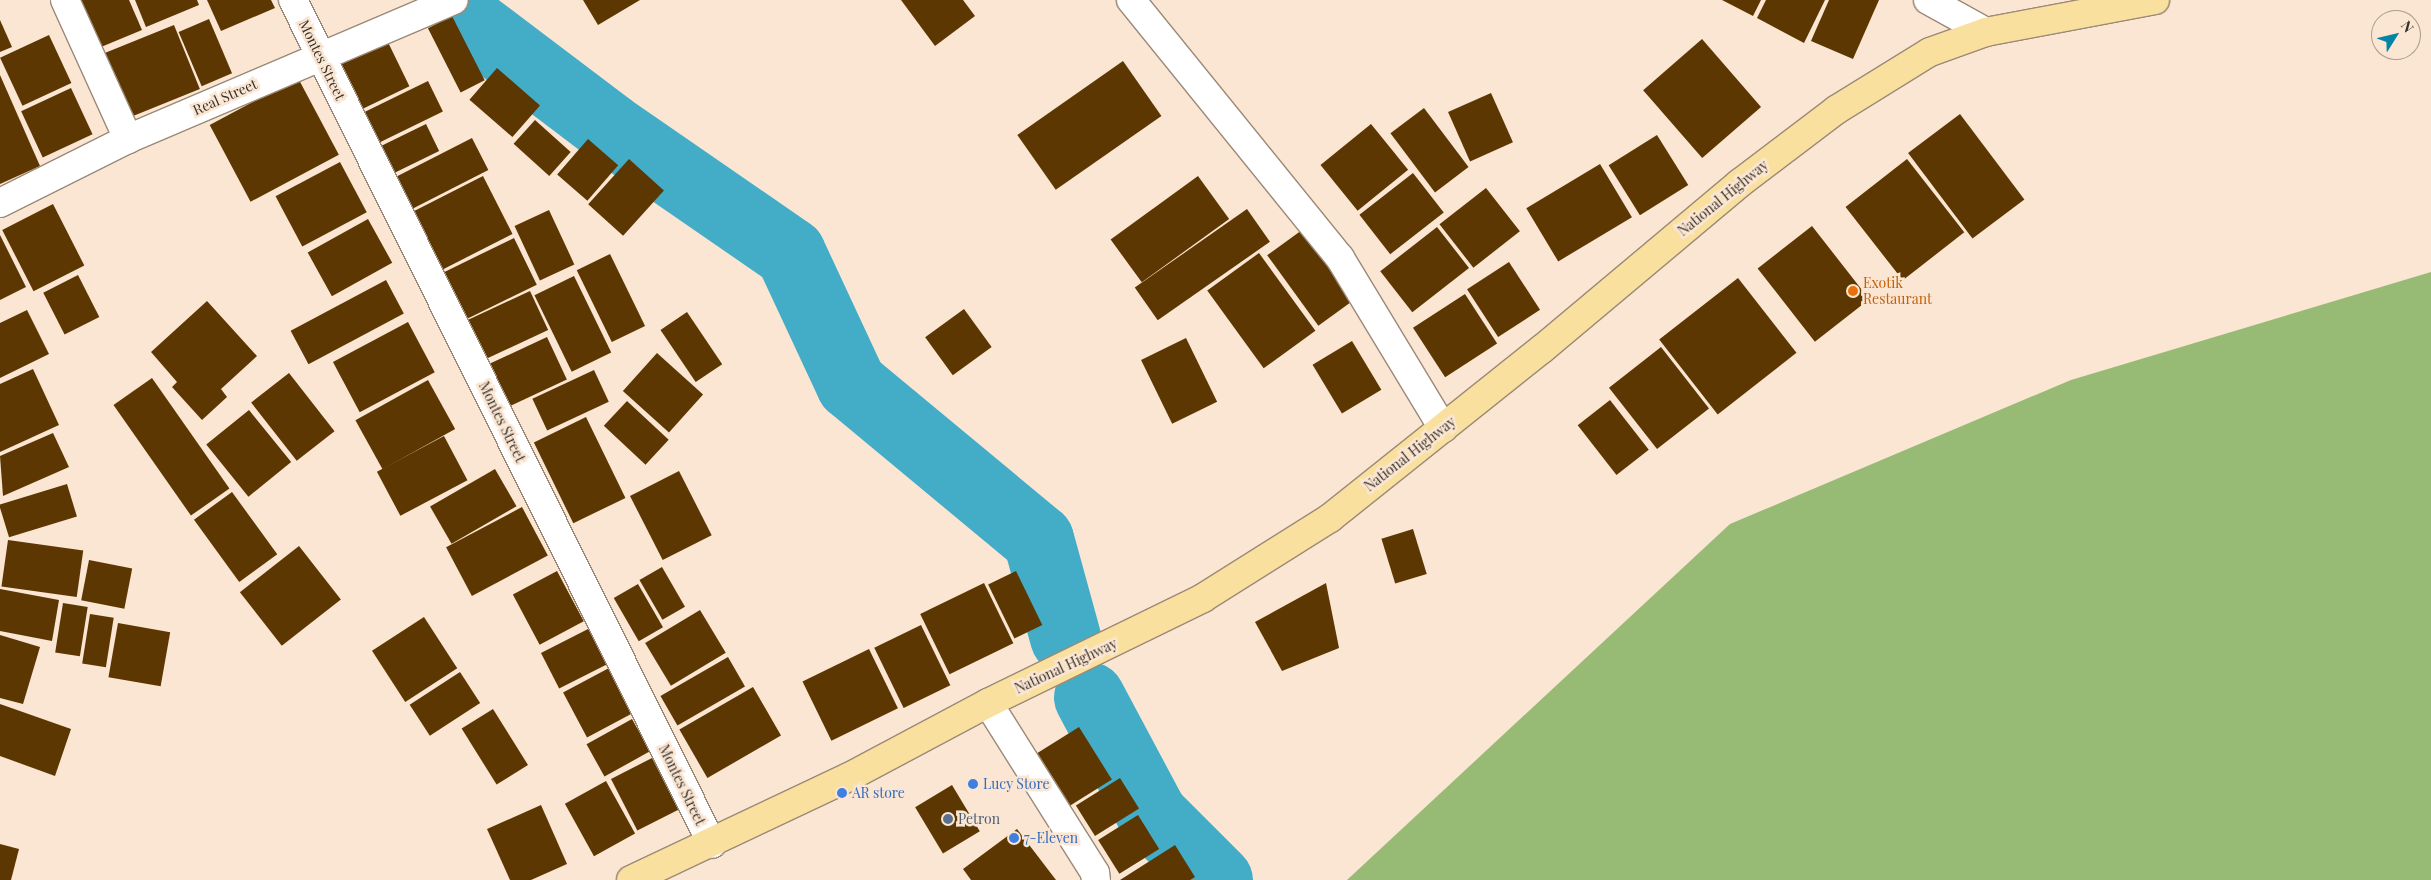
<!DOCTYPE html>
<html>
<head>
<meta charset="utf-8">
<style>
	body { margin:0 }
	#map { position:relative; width:2431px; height:880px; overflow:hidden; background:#fae6d3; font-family:"Playfair Display",serif }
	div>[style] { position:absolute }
	.forest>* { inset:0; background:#97ba74 }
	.river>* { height:71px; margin:-35.5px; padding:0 35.5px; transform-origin:35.5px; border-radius:35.5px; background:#43adc7 }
	.building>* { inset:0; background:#5d3701; transform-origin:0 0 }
	.roads { filter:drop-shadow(1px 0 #9b8977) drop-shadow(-1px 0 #9b8977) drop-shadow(0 1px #9b8977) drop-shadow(0 -1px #9b8977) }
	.minor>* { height:28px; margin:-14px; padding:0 14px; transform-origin:14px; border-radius:14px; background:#fff }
	.tertiary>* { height:28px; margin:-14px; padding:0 14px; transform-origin:14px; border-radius:14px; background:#fff }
	.primary>* { height:28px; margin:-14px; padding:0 14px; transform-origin:14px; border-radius:14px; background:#fae09e }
	.dots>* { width:14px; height:14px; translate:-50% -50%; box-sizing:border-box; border:2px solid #fae6d3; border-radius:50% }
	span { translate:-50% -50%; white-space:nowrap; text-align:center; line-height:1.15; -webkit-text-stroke:5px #fae6d3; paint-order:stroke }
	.street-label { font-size:14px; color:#383029 }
	.food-label { font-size:14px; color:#c56008 }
	.left { translate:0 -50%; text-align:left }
	.shop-label { font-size:14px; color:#366cbe }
	.service-label { font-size:14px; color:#4e5e75 }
	.north { position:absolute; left:2371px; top:10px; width:50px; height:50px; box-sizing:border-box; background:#fae6d3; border:1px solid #ac9d8f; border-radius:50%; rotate:54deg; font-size:14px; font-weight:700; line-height:20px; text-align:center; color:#383029 }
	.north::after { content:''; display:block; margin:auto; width:18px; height:22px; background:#0385a8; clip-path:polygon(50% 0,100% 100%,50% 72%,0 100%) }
</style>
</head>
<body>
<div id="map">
	<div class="forest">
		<div style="clip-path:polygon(2431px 272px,2431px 880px,1347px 880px,1730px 524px,2071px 380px)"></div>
	</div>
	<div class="river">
		<div style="left:477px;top:28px;width:166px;rotate:37.1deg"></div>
		<div style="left:609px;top:128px;width:220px;rotate:34.6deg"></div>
		<div style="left:790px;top:253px;width:145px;rotate:65deg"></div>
		<div style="left:851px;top:384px;width:243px;rotate:39.7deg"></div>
		<div style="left:1038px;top:539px;width:102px;rotate:74.6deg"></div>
		<div style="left:1089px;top:697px;width:134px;rotate:61.9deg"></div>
		<div style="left:1152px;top:815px;width:92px;rotate:45deg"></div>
	</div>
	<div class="building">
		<div style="clip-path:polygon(81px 0,129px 0,142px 30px,101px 47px)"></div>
		<div style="clip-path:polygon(135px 0,197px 0,199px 5px,146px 27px)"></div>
		<div style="clip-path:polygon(207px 0,271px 0,275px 8px,221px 31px)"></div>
		<div style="clip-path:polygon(583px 0,640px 0,598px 25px)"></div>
		<div style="clip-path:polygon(901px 0,963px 0,975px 16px,935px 46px)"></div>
		<div style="clip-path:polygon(1722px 0,1761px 0,1753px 16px)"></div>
		<div style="clip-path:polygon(1766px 0,1825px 0,1804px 43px,1757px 18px)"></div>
		<div style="clip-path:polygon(1829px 0,1879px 0,1853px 59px,1811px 41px)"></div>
		<div style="left:452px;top:16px;width:72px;height:27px;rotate:63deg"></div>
		<div style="left:209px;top:19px;width:59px;height:33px;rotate:67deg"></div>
		<div style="clip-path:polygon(0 20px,12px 47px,0 52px)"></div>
		<div style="left:174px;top:25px;width:69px;height:78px;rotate:68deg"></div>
		<div style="left:384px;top:34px;width:58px;height:65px;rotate:64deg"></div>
		<div style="left:49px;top:35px;width:53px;height:54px;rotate:65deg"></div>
		<div style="left:1702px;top:39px;width:90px;height:78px;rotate:49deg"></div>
		<div style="left:1123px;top:61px;width:67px;height:129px;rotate:55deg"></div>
		<div style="left:497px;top:68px;width:57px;height:42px;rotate:41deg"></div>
		<div style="clip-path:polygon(0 75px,40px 166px,0 184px)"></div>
		<div style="left:298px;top:78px;width:87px;height:100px;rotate:62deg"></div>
		<div style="left:428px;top:81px;width:34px;height:82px;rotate:64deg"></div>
		<div style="left:71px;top:88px;width:51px;height:55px;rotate:65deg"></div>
		<div style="left:1491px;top:93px;width:54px;height:47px;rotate:66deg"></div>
		<div style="left:1424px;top:108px;width:74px;height:42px;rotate:53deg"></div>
		<div style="left:1960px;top:114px;width:107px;height:65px;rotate:53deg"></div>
		<div style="left:535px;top:120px;width:48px;height:32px;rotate:42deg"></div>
		<div style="left:426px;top:124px;width:30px;height:58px;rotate:64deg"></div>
		<div style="left:1371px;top:124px;width:59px;height:65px;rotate:51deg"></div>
		<div style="left:1657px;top:135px;width:59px;height:57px;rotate:58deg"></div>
		<div style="left:472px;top:138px;width:36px;height:95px;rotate:63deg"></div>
		<div style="left:588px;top:139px;width:40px;height:47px;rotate:41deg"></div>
		<div style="left:629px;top:159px;width:47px;height:61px;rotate:42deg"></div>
		<div style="left:1907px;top:159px;width:93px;height:78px;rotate:52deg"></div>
		<div style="left:340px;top:162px;width:57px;height:73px;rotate:62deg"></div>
		<div style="left:1600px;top:164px;width:62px;height:86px;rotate:59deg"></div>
		<div style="left:1413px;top:173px;width:50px;height:68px;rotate:52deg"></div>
		<div style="left:483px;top:176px;width:65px;height:86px;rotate:63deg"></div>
		<div style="left:1198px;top:176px;width:53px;height:108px;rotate:54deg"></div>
		<div style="left:1486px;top:188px;width:55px;height:59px;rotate:52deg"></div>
		<div style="left:53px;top:204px;width:69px;height:57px;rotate:63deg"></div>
		<div style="left:1247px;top:209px;width:40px;height:137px;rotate:55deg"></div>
		<div style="left:549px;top:210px;width:60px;height:38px;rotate:65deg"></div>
		<div style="left:368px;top:219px;width:50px;height:69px;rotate:61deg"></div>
		<div style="left:1812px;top:226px;width:93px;height:69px;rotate:52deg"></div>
		<div style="left:1437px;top:227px;width:52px;height:72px;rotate:52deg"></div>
		<div style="left:1302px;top:230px;width:87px;height:43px;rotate:54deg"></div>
		<div style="clip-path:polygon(0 235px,26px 287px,0 300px)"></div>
		<div style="left:514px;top:238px;width:52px;height:87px;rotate:64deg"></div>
		<div style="left:1259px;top:253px;width:96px;height:64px;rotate:54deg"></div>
		<div style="left:610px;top:254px;width:80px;height:37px;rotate:64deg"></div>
		<div style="left:1509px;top:262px;width:57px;height:50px;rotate:57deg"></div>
		<div style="left:78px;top:275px;width:47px;height:39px;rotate:63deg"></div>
		<div style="left:574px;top:276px;width:85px;height:44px;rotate:64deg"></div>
		<div style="left:1738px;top:278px;width:95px;height:100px;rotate:52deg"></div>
		<div style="left:386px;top:280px;width:38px;height:108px;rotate:62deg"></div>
		<div style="left:530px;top:291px;width:43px;height:80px;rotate:65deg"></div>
		<div style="left:1465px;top:294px;width:59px;height:62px;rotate:57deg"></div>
		<div style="clip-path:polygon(207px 301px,257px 356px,221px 389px,227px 397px,202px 420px,172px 387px,177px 382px,151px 352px)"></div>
		<div style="left:964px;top:309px;width:47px;height:48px;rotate:54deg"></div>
		<div style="clip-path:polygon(27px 310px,49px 354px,0 378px,0 323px)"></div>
		<div style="left:687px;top:312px;width:63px;height:32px;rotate:56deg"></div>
		<div style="left:408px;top:322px;width:57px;height:85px;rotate:62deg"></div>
		<div style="left:547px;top:337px;width:47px;height:76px;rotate:65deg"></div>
		<div style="left:1186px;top:338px;width:71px;height:50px;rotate:64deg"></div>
		<div style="left:1352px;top:341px;width:57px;height:46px;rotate:59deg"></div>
		<div style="left:1661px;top:347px;width:78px;height:66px;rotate:52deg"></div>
		<div style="left:657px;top:353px;width:62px;height:51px;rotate:42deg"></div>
		<div style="clip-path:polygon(33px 369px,59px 425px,0 452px,0 384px)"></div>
		<div style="left:594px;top:370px;width:35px;height:68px;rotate:65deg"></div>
		<div style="left:289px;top:373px;width:74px;height:48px;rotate:52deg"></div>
		<div style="left:152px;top:378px;width:135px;height:47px;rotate:55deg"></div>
		<div style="left:428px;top:380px;width:56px;height:83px;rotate:61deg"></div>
		<div style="left:1610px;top:400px;width:63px;height:41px;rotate:52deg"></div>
		<div style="left:627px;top:401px;width:57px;height:34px;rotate:43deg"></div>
		<div style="left:249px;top:410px;width:67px;height:55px;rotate:51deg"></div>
		<div style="left:586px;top:417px;width:90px;height:58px;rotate:64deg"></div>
		<div style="clip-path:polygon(53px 433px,69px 467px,3px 496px,0 456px)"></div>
		<div style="left:444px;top:436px;width:50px;height:76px;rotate:62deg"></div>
		<div style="left:495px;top:469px;width:43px;height:75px;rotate:60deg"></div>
		<div style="left:679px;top:471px;width:72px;height:55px;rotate:63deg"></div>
		<div style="left:67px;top:484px;width:34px;height:71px;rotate:73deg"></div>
		<div style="left:232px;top:492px;width:77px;height:47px;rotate:54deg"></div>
		<div style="left:522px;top:507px;width:55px;height:86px;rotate:62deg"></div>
		<div style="left:1413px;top:529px;width:47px;height:33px;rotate:73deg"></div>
		<div style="left:8px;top:540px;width:76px;height:47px;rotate:8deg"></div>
		<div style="left:299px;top:546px;width:68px;height:75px;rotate:52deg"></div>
		<div style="left:89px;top:560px;width:44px;height:41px;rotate:11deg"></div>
		<div style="left:662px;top:567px;width:46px;height:26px;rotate:60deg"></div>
		<div style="left:557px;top:571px;width:57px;height:50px;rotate:62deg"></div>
		<div style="left:1016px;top:571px;width:60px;height:31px;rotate:64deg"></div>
		<div style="left:984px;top:583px;width:67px;height:71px;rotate:64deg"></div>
		<div style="clip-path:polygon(1326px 583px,1339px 648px,1282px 671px,1255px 622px)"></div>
		<div style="left:638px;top:584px;width:50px;height:28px;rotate:60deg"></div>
		<div style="clip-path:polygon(0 589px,59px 600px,52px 641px,0 631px)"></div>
		<div style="left:63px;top:603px;width:25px;height:50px;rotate:9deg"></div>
		<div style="left:700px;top:610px;width:50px;height:64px;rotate:59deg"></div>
		<div style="left:90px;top:614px;width:24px;height:50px;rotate:9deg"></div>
		<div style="left:424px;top:617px;width:61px;height:62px;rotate:57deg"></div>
		<div style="left:118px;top:623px;width:53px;height:55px;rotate:10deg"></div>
		<div style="left:921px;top:625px;width:67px;height:52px;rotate:64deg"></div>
		<div style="left:590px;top:628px;width:40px;height:55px;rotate:63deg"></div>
		<div style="clip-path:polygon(0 635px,40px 647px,23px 704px,0 698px)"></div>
		<div style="left:869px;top:649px;width:66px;height:74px;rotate:64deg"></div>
		<div style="left:728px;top:657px;width:34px;height:78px;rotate:60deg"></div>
		<div style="left:609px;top:668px;width:51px;height:52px;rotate:62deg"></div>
		<div style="left:460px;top:672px;width:37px;height:60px;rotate:57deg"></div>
		<div style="left:753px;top:687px;width:56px;height:85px;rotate:60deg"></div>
		<div style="clip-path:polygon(0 704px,71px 729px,55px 776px,0 756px)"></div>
		<div style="left:493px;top:709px;width:66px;height:37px;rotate:58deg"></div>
		<div style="left:632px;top:719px;width:37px;height:52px;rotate:61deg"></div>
		<div style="left:1079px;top:727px;width:62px;height:49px;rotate:58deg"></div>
		<div style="left:652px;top:758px;width:58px;height:46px;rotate:63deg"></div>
		<div style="left:1120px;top:778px;width:36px;height:52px;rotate:58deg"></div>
		<div style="left:606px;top:781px;width:60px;height:47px;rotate:61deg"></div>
		<div style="left:952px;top:785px;width:54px;height:43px;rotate:59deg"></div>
		<div style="clip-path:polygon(541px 805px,567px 864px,531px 880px,510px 880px,487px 829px)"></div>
		<div style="left:1138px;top:815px;width:40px;height:47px;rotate:58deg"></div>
		<div style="clip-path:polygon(1017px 829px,1056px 880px,971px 880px,963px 869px)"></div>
		<div style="clip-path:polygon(0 844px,19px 849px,11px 880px,0 880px)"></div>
		<div style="clip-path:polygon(1175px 845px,1195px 877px,1190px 880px,1120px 880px)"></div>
	</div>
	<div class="roads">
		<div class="minor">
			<div style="left:65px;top:0;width:153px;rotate:65.6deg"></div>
			<div style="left:293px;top:0;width:942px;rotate:63.6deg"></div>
			<div style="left:1131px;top:0;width:332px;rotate:51deg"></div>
			<div style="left:1340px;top:258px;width:199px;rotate:58.8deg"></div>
		</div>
		<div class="tertiary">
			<div style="left:1928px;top:0;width:66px;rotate:28.9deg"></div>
			<div style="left:0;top:203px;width:143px;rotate:-26.6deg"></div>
			<div style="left:128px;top:139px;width:354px;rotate:-23.1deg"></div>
			<div style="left:988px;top:703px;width:201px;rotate:57.8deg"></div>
			<div style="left:1095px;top:873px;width:7px;rotate:82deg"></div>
		</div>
		<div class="primary">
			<div style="left:631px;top:880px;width:241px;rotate:-25.3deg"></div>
			<div style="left:849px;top:777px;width:157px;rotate:-28deg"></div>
			<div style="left:988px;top:703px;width:239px;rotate:-26deg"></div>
			<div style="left:1203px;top:598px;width:150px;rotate:-32.2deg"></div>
			<div style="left:1330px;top:518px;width:271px;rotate:-38.6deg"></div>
			<div style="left:1542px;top:349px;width:258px;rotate:-40deg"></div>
			<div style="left:1740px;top:183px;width:121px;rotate:-37.2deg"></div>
			<div style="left:1836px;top:110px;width:110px;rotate:-31.7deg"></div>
			<div style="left:1930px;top:52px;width:59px;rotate:-19.7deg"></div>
			<div style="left:1986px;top:32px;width:172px;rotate:-10.7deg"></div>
		</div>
	</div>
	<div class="dots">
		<div style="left:1853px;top:291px;background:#e8710a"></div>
		<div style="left:973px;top:784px;background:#3f7fe0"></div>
		<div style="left:842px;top:793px;background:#3f7fe0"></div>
		<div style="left:948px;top:819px;background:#5c6f8a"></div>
		<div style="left:1014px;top:838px;background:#3f7fe0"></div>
	</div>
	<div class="street-label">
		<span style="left:322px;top:60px;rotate:64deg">Montes Street</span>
		<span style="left:225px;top:97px;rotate:-24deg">Real Street</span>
		<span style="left:1723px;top:198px;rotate:-39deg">National Highway</span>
		<span style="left:502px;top:422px;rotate:64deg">Montes Street</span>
		<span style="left:1410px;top:454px;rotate:-38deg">National Highway</span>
		<span style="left:1066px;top:666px;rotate:-25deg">National Highway</span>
		<span style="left:682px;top:785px;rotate:64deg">Montes Street</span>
	</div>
	<div class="food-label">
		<span class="left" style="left:1863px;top:291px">Exotik<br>Restaurant</span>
	</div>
	<div class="shop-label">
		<span class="left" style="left:983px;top:784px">Lucy Store</span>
		<span class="left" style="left:852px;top:793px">AR store</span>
		<span class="left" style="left:1024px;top:838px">7-Eleven</span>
	</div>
	<div class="service-label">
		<span class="left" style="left:958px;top:819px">Petron</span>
	</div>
	<div class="north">N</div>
</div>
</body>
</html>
